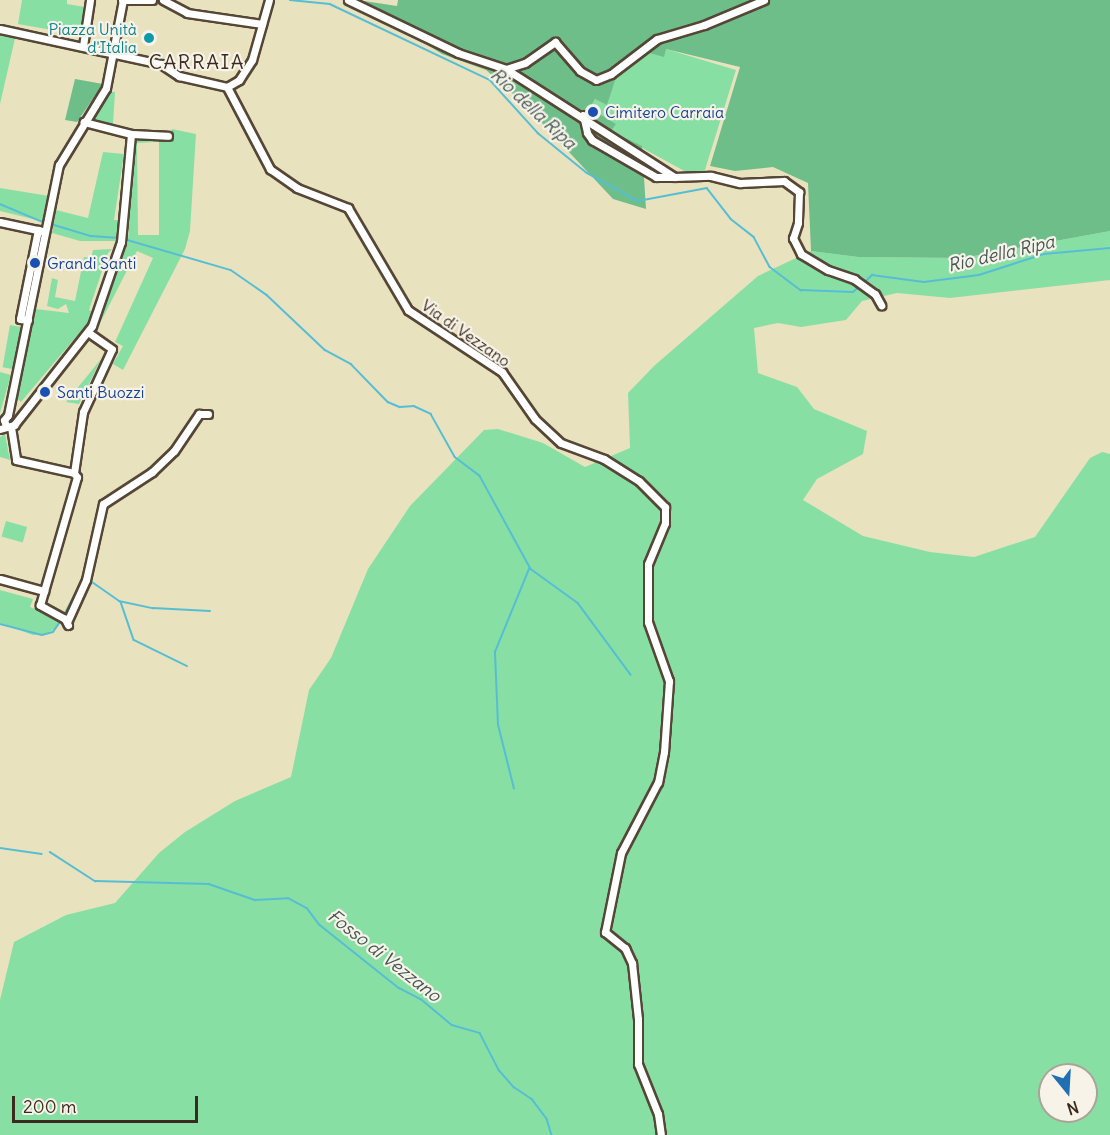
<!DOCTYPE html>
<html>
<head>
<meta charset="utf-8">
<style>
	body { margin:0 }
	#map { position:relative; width:1110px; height:1135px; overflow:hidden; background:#e9e2bf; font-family:Delius,sans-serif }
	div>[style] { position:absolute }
	.green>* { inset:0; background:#88dfa4; transform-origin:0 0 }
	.forest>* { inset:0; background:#6ebe8a }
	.stream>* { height:1.5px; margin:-0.75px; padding:0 0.75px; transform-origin:0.75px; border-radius:0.75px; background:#56bed4 }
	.roads { filter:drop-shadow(2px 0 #554636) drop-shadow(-2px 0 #554636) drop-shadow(0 2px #554636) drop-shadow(0 -2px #554636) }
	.street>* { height:7px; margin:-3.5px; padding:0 3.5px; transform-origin:3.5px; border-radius:3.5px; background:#fff }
	.dots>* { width:16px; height:16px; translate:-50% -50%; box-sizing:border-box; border:3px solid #f7f3e8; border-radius:50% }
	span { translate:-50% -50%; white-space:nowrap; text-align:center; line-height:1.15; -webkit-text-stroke:4.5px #f7f3e8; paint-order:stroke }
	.culture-label { font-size:16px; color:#0d838f }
	.right { translate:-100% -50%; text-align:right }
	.transit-label { font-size:16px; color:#164399 }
	.left { translate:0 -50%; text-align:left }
	.street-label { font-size:16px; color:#3b2a1e }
	.water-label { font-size:18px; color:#435655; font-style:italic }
	.quarter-label { font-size:20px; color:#3b2a1e; letter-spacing:1.5px }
	.north { position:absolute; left:1038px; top:1063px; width:60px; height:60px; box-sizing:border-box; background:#f7f3e8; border:2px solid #aca397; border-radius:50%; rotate:162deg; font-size:16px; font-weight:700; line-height:24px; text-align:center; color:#3b2a1e }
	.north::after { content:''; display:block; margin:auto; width:21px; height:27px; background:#1f6fb2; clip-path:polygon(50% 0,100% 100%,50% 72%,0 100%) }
	.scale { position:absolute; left:12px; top:1096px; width:186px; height:27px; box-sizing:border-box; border:3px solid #3b2a1e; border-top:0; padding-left:8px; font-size:18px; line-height:21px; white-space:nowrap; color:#3b2a1e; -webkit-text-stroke:4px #f7f3e8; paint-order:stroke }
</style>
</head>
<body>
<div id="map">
	<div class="green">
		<div style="clip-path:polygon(22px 0,67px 0,67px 4px,85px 7px,80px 35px,18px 24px)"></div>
		<div style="clip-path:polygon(0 32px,16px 34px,0 104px)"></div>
		<div style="clip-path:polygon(666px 49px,736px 70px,704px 173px,690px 174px,611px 131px,615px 124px,590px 108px,595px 99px,607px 104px,617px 75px,646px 52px)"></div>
		<div style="clip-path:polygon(110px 92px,115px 92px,113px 124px,97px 122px,92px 119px)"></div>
		<div style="clip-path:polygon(172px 129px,196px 134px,190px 231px,185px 249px,123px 370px,113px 364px,123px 346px,115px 342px,153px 258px,137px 251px,96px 331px,128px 241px,134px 138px,156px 138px,156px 142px,137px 143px,138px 235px,159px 235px,159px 140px,171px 139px)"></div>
		<div style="clip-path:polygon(103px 152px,124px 154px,114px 220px,120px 220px,117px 241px,80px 241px,52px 233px,56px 210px,88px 218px)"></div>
		<div style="clip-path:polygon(0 188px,49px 196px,45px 222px,0 211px)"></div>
		<div style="clip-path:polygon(evenodd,1110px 231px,1110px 280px,950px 298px,897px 293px,862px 301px,846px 320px,801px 327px,778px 323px,754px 328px,758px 373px,797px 387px,814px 409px,867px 431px,863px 454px,817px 479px,803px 500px,863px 536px,930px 552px,974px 557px,1035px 537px,1090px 458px,1102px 452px,1110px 454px,1110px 1135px,0 1135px,0 1000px,14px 942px,66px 915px,115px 903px,159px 853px,185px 832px,235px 801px,291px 777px,309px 690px,331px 658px,368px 569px,410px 506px,484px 430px,498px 429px,543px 443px,585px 467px,630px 448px,628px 393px,654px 366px,758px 276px,811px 251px,858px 257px,963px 258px,1110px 231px,1050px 1075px,1086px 1075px,1086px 1111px,1050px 1111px,1050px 1075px)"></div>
		<div style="clip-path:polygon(112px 249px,108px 253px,89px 310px,93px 312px,91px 319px,21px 402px,17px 398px,36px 309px,69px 313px,66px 304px,58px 309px,47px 306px,52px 278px,58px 280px,55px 297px,75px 301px,84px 257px,91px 258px,93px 250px)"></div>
		<div style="left:10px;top:325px;width:11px;height:43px;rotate:10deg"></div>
		<div style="clip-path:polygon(101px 359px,79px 404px,66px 402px)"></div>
		<div style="clip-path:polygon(0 372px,11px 375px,0 413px)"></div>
		<div style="clip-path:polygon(5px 434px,10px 460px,0 457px,0 437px)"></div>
		<div style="left:6px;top:521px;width:22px;height:16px;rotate:16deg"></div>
		<div style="clip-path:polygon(0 590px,33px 599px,30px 607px,58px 618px,58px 627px,46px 634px,33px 635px,0 623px)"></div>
	</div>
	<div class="forest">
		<div style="clip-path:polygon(398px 0,1110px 0,1110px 231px,963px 258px,858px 257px,811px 251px,808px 183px,773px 167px,735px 171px,710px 166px,740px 67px,666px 49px,664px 57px,646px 52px,617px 75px,607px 105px,595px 99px,590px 108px,616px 124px,611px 131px,642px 146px,646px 209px,613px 199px,524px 104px,486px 70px,442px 54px,397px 26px,367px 15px,364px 1px,397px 6px)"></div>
		<div style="clip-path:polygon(75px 79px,103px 84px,77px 122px,65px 120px)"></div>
	</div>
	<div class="stream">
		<div style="left:290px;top:0;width:40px;rotate:5.7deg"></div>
		<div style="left:330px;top:4px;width:177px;rotate:25.4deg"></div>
		<div style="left:490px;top:80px;width:72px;rotate:47.8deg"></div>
		<div style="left:538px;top:133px;width:63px;rotate:39.2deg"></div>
		<div style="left:587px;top:173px;width:58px;rotate:28.8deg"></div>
		<div style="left:638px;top:201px;width:70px;rotate:-10.7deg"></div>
		<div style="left:707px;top:188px;width:39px;rotate:52deg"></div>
		<div style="left:731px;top:219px;width:29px;rotate:38deg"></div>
		<div style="left:754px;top:237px;width:34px;rotate:62deg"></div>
		<div style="left:770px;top:267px;width:39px;rotate:37deg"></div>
		<div style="left:801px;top:290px;width:52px;rotate:2.2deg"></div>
		<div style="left:853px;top:292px;width:8px;rotate:-40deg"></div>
		<div style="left:0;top:204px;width:47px;rotate:22.7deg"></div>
		<div style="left:51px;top:224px;width:42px;rotate:16.7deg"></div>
		<div style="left:91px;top:236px;width:28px;rotate:4deg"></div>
		<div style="left:124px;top:239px;width:111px;rotate:16.2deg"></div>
		<div style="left:231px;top:270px;width:44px;rotate:34.8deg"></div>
		<div style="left:267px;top:295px;width:80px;rotate:43.5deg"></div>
		<div style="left:325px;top:350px;width:30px;rotate:28deg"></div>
		<div style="left:351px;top:364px;width:53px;rotate:45.8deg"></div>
		<div style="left:388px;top:402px;width:13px;rotate:23deg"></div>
		<div style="left:400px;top:407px;width:14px;rotate:-4deg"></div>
		<div style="left:414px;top:406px;width:19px;rotate:25deg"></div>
		<div style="left:431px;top:414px;width:49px;rotate:60.8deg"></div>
		<div style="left:455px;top:457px;width:31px;rotate:37deg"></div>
		<div style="left:480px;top:476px;width:106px;rotate:61.3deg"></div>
		<div style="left:531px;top:569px;width:58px;rotate:35.9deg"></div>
		<div style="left:578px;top:603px;width:89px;rotate:53.6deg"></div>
		<div style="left:865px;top:282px;width:10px;rotate:-45deg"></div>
		<div style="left:872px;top:275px;width:52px;rotate:7.7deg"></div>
		<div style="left:924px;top:282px;width:55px;rotate:-7.3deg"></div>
		<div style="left:979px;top:275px;width:68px;rotate:-17.9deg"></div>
		<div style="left:1044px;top:254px;width:66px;rotate:-5.2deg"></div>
		<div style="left:88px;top:579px;width:38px;rotate:35deg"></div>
		<div style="left:119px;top:601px;width:35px;rotate:12deg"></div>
		<div style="left:153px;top:608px;width:57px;rotate:3deg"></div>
		<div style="left:121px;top:602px;width:40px;rotate:71.1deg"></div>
		<div style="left:134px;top:640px;width:59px;rotate:26.1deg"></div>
		<div style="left:64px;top:615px;width:43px;rotate:-62.2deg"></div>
		<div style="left:0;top:624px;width:43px;rotate:14.7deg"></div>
		<div style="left:42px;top:635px;width:11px;rotate:-15deg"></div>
		<div style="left:53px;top:632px;width:16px;rotate:-55deg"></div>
		<div style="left:514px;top:789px;width:66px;rotate:-104deg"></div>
		<div style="left:498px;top:725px;width:73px;rotate:-92.4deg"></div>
		<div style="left:495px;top:652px;width:90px;rotate:-67.7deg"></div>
		<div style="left:0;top:848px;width:42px;rotate:8.1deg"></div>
		<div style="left:50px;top:852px;width:54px;rotate:32.8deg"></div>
		<div style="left:95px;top:881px;width:114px;rotate:1.5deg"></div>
		<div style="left:209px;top:884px;width:49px;rotate:19.2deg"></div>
		<div style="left:255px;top:900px;width:33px;rotate:-3deg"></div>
		<div style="left:288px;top:898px;width:21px;rotate:28deg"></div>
		<div style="left:307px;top:908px;width:21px;rotate:53deg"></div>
		<div style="left:320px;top:925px;width:101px;rotate:38.6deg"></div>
		<div style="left:399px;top:988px;width:25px;rotate:27deg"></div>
		<div style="left:421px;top:999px;width:40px;rotate:40deg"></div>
		<div style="left:452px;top:1025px;width:29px;rotate:16deg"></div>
		<div style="left:480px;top:1033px;width:42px;rotate:62.8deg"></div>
		<div style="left:499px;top:1070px;width:23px;rotate:49deg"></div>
		<div style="left:514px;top:1087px;width:22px;rotate:34deg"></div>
		<div style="left:532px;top:1099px;width:25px;rotate:53deg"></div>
		<div style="left:547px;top:1119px;width:17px;rotate:73deg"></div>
	</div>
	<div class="roads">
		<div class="street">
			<div style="left:122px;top:0;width:30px"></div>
			<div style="left:163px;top:0;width:27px;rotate:28deg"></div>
			<div style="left:187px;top:13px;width:76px;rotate:8.3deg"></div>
			<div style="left:348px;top:0;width:122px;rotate:25.7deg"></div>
			<div style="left:458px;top:53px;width:51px;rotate:18.4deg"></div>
			<div style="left:506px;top:69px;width:200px;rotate:32.7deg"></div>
			<div style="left:674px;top:177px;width:37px;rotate:-2deg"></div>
			<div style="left:711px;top:176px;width:30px;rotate:14deg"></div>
			<div style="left:740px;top:183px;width:44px;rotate:-2.6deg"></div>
			<div style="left:784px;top:181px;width:19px;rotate:36deg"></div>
			<div style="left:799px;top:192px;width:31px;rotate:92deg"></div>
			<div style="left:798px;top:223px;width:16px;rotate:108deg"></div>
			<div style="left:793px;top:238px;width:18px;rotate:63deg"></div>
			<div style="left:801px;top:254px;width:31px;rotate:31deg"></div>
			<div style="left:828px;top:270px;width:28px;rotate:19deg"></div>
			<div style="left:854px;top:279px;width:26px;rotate:36deg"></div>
			<div style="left:875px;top:294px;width:13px;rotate:61deg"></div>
			<div style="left:0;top:29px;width:165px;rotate:12.3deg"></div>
			<div style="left:161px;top:64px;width:22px;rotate:34deg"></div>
			<div style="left:179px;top:76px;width:49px;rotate:12.9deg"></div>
			<div style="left:83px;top:46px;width:47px;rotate:-81.3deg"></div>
			<div style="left:506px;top:69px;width:20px;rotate:-18deg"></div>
			<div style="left:525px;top:63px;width:37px;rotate:-35deg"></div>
			<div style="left:555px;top:42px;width:38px;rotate:49deg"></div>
			<div style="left:580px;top:71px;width:18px;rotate:29deg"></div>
			<div style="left:596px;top:80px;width:16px;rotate:-22deg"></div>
			<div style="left:611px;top:74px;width:58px;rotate:-37.3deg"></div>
			<div style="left:657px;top:39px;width:49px;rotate:-16.6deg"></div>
			<div style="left:704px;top:25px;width:65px;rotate:-22.6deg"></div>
			<div style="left:227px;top:87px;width:93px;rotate:62.3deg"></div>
			<div style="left:270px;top:169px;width:33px;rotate:35deg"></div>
			<div style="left:297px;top:188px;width:55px;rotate:21.4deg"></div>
			<div style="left:348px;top:208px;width:118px;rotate:59.5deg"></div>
			<div style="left:408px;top:310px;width:113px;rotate:33.4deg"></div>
			<div style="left:502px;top:372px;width:57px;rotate:54.9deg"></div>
			<div style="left:535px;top:419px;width:35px;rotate:43deg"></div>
			<div style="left:561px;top:443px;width:46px;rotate:20.4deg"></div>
			<div style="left:604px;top:459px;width:41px;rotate:32.2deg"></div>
			<div style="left:639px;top:481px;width:37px;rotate:45deg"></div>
			<div style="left:665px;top:507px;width:16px;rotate:90deg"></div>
			<div style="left:665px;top:523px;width:44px;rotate:112.5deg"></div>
			<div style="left:648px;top:564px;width:58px;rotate:90deg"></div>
			<div style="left:648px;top:622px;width:63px;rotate:70.4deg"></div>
			<div style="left:669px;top:681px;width:71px;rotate:94deg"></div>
			<div style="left:664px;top:752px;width:31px;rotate:101deg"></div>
			<div style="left:658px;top:782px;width:80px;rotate:117.5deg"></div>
			<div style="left:621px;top:853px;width:81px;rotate:101.4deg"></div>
			<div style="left:605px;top:932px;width:26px;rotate:39deg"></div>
			<div style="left:625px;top:948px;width:17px;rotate:65deg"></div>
			<div style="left:632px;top:963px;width:56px;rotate:83.9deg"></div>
			<div style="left:638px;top:1019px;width:45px;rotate:90deg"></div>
			<div style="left:638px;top:1064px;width:54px;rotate:68.2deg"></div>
			<div style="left:658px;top:1114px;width:21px;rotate:82deg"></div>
			<div style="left:227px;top:87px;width:14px;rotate:-30deg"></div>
			<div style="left:239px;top:80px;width:24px;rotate:-57deg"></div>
			<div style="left:252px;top:60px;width:62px;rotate:-74.2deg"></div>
			<div style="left:583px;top:115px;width:18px;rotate:77deg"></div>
			<div style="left:587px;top:133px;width:9px;rotate:54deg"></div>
			<div style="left:592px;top:140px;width:74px;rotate:30deg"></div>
			<div style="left:656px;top:177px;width:17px"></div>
			<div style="left:131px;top:134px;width:37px;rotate:3deg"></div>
			<div style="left:0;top:222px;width:43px;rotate:12.1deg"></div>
			<div style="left:28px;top:320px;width:8px;rotate:-173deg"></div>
			<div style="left:20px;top:319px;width:91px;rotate:-78.6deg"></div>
			<div style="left:6px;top:426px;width:6px;rotate:-108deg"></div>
			<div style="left:4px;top:420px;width:6px;rotate:-51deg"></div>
			<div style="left:8px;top:415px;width:255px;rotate:-78.5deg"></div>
			<div style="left:59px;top:165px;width:90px;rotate:-58.6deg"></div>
			<div style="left:106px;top:88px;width:90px;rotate:-79.1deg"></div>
			<div style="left:11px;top:427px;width:33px;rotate:81deg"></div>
			<div style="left:16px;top:460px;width:59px;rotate:12.6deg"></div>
			<div style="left:0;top:429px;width:15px;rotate:-16deg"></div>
			<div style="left:14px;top:425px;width:126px;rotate:-51.8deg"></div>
			<div style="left:92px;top:326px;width:89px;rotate:-71deg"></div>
			<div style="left:121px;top:242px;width:108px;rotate:-84.7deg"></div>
			<div style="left:131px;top:134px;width:49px;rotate:-165.7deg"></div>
			<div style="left:0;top:579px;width:46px;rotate:15.3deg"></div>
			<div style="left:67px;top:622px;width:46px;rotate:-65.7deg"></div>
			<div style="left:86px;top:580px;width:78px;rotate:-77.4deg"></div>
			<div style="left:103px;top:504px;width:59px;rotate:-33.1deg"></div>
			<div style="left:152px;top:472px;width:30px;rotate:-44deg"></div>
			<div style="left:174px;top:451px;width:45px;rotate:-56deg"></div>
			<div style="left:199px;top:414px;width:9px"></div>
			<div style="left:68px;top:625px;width:7px;rotate:-117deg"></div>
			<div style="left:65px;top:619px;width:29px;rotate:-151deg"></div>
			<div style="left:40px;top:605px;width:133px;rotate:-73.9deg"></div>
			<div style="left:77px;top:477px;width:5px;rotate:-127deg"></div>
			<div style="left:74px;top:473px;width:62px;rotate:-81.6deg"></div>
			<div style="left:83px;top:412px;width:69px;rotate:-65.3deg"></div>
			<div style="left:112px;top:349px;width:29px;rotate:-145deg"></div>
		</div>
	</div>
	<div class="dots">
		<div style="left:149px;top:38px;background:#0f9aa8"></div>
		<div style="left:593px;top:112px;background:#1a4fb4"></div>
		<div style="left:35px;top:263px;background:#1a4fb4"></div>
		<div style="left:45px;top:392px;background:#1a4fb4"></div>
	</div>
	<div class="culture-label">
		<span class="right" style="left:137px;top:38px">Piazza Unità<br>d'Italia</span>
	</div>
	<div class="transit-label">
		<span class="left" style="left:605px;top:112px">Cimitero Carraia</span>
		<span class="left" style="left:47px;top:263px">Grandi Santi</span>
		<span class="left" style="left:57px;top:392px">Santi Buozzi</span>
	</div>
	<div class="street-label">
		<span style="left:466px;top:333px;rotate:35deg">Via di Vezzano</span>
	</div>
	<div class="water-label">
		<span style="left:533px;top:109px;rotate:43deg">Rio della Ripa</span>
		<span style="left:1001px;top:254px;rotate:-13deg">Rio della Ripa</span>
		<span style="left:384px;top:956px;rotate:38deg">Fosso di Vezzano</span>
	</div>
	<div class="quarter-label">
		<span style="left:197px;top:61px">CARRAIA</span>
	</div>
	<div class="north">N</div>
	<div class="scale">200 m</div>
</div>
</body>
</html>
